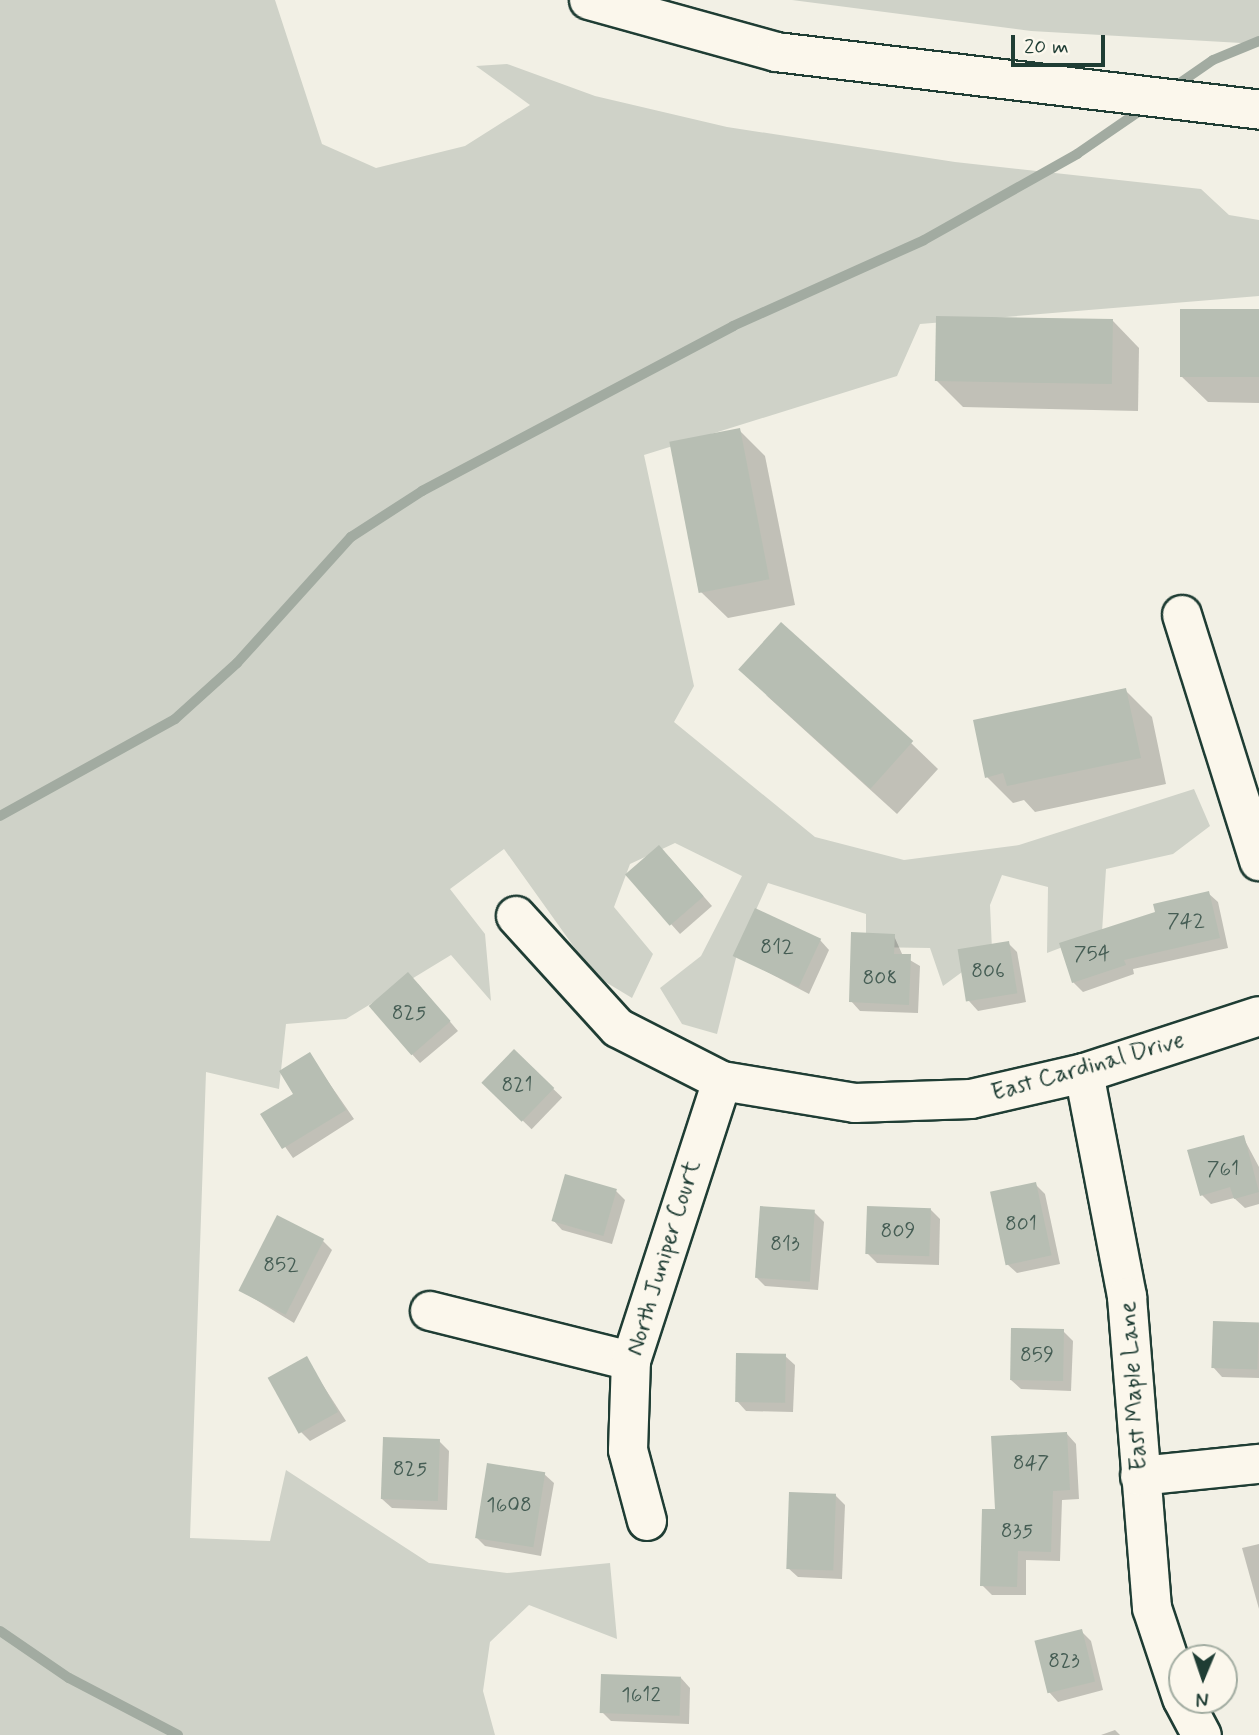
<!DOCTYPE html>
<html>
<head>
<meta charset="utf-8">
<style>
	body { margin:0 }
	#map { position:relative; width:1259px; height:1735px; overflow:hidden; background:#f2f0e5; font-family:Mynerve,sans-serif }
	div>[style] { position:absolute }
	.green>* { inset:0; background:#cfd2c8 }
	.shadow>* { inset:0; background:#0003; transform-origin:0 0 }
	.stream>* { height:10px; margin:-5px; padding:0 5px; transform-origin:5px; border-radius:5px; background:#a2aba1 }
	.building>* { inset:0; background:#b7beb3; transform-origin:0 0 }
	.roads { filter:drop-shadow(2px 0 #1f3d34) drop-shadow(-2px 0 #1f3d34) drop-shadow(0 2px #1f3d34) drop-shadow(0 -2px #1f3d34) }
	.minor>* { height:38px; margin:-19px; padding:0 19px; transform-origin:19px; border-radius:19px; background:#fbf7ec }
	.highway>* { height:38px; margin:-19px; padding:0 19px; transform-origin:19px; border-radius:19px; background:#fbf7ec }
	span { translate:-50% -50%; white-space:nowrap; text-align:center; line-height:1.15; -webkit-text-stroke:5px #fbf7ec; paint-order:stroke }
	.number-label { font-size:21px; color:#455d54 }
	.number-label span { -webkit-text-stroke-width:0 }
	.street-label { font-size:24px; color:#1f3d34 }
	.north { position:absolute; left:1168px; top:1644px; width:70px; height:70px; box-sizing:border-box; background:#fbf7ec; border:2px solid #a3ada2; border-radius:50%; rotate:182deg; font-size:19px; font-weight:700; line-height:28px; text-align:center; color:#1f3d34 }
	.north::after { content:''; display:block; margin:auto; width:24px; height:32px; background:#1f3d34; clip-path:polygon(50% 0,100% 100%,50% 72%,0 100%) }
	.scale { position:absolute; left:1011px; top:35px; width:94px; height:32px; box-sizing:border-box; border:4px solid #1f3d34; border-top:0; padding-left:9px; font-size:21px; line-height:24px; white-space:nowrap; color:#1f3d34; -webkit-text-stroke:5px #fbf7ec; paint-order:stroke }
</style>
</head>
<body>
<div id="map">
	<div class="green">
		<div style="clip-path:polygon(0 0,275px 0,322px 144px,376px 168px,465px 146px,530px 105px,476px 66px,507px 64px,595px 96px,727px 127px,955px 162px,1201px 189px,1229px 215px,1259px 220px,1259px 296px,920px 324px,897px 376px,644px 455px,694px 686px,674px 722px,815px 837px,904px 860px,1019px 845px,1194px 789px,1210px 826px,1173px 854px,1106px 869px,1102px 932px,1047px 953px,1048px 887px,1002px 875px,990px 905px,992px 950px,943px 986px,930px 948px,866px 947px,866px 914px,768px 883px,738px 950px,717px 1034px,682px 1024px,660px 988px,701px 956px,742px 876px,675px 843px,630px 864px,614px 907px,653px 954px,632px 998px,594px 975px,504px 849px,450px 889px,485px 934px,491px 1001px,451px 955px,346px 1019px,286px 1024px,279px 1089px,206px 1072px,190px 1538px,270px 1541px,286px 1470px,429px 1563px,507px 1573px,610px 1563px,617px 1639px,529px 1605px,490px 1642px,483px 1691px,495px 1735px,0 1735px)"></div>
		<div style="clip-path:polygon(792px 0,1259px 0,1259px 44px,1031px 31px)"></div>
	</div>
	<div class="shadow">
		<div style="clip-path:polygon(1259px 311px,1259px 403px,1208px 402px,1181px 376px)"></div>
		<div style="clip-path:polygon(1113px 321px,1139px 348px,1138px 411px,963px 407px,937px 381px)"></div>
		<div style="clip-path:polygon(739px 430px,765px 456px,795px 605px,728px 618px,701px 592px)"></div>
		<div style="clip-path:polygon(1125px 690px,1152px 717px,1166px 784px,1035px 812px,1024px 800px,1013px 803px,987px 777px)"></div>
		<div style="clip-path:polygon(766px 695px,911px 743px,938px 769px,897px 814px)"></div>
		<div style="clip-path:polygon(669px 857px,712px 906px,680px 934px,671px 924px)"></div>
		<div style="clip-path:polygon(1208px 893px,1218px 902px,1228px 948px,1133px 969px,1134px 974px,1083px 992px,1073px 982px,1157px 913px)"></div>
		<div style="clip-path:polygon(894px 936px,903px 956px,920px 966px,918px 1013px,860px 1011px,851px 1001px)"></div>
		<div style="clip-path:polygon(820px 940px,829px 950px,809px 994px,735px 955px)"></div>
		<div style="clip-path:polygon(1008px 943px,1017px 952px,1026px 1002px,978px 1011px,969px 1001px)"></div>
		<div style="clip-path:polygon(418px 984px,458px 1031px,420px 1063px,411px 1053px)"></div>
		<div style="left:514px;top:1051px;width:67px;height:44px;rotate:44deg"></div>
		<div style="clip-path:polygon(309px 1054px,354px 1119px,293px 1158px,262px 1114px,296px 1094px)"></div>
		<div style="clip-path:polygon(1243px 1137px,1259px 1167px,1259px 1204px,1245px 1208px,1234px 1198px,1211px 1204px,1202px 1195px)"></div>
		<div style="clip-path:polygon(1035px 1184px,1045px 1194px,1060px 1264px,1017px 1273px,1007px 1264px)"></div>
		<div style="clip-path:polygon(616px 1191px,625px 1200px,612px 1244px,562px 1230px,553px 1220px)"></div>
		<div style="clip-path:polygon(931px 1210px,940px 1219px,939px 1265px,877px 1263px,867px 1253px)"></div>
		<div style="clip-path:polygon(814px 1212px,824px 1222px,818px 1290px,765px 1286px,756px 1277px)"></div>
		<div style="clip-path:polygon(323px 1241px,332px 1250px,294px 1323px,240px 1290px)"></div>
		<div style="clip-path:polygon(1259px 1324px,1259px 1378px,1222px 1377px,1213px 1367px)"></div>
		<div style="clip-path:polygon(1063px 1331px,1073px 1341px,1071px 1391px,1021px 1389px,1011px 1380px)"></div>
		<div style="clip-path:polygon(785px 1356px,795px 1365px,793px 1412px,746px 1411px,737px 1401px)"></div>
		<div style="clip-path:polygon(306px 1359px,346px 1421px,310px 1441px,301px 1432px)"></div>
		<div style="clip-path:polygon(1067px 1434px,1076px 1444px,1079px 1499px,1062px 1500px,1060px 1561px,1026px 1560px,1026px 1595px,992px 1595px,982px 1585px,997px 1511px)"></div>
		<div style="clip-path:polygon(439px 1441px,449px 1451px,447px 1510px,392px 1508px,382px 1499px)"></div>
		<div style="clip-path:polygon(544px 1474px,554px 1483px,541px 1556px,485px 1546px,476px 1537px)"></div>
		<div style="clip-path:polygon(835px 1495px,845px 1505px,842px 1579px,798px 1577px,788px 1568px)"></div>
		<div style="clip-path:polygon(1259px 1544px,1259px 1609px,1242px 1548px)"></div>
		<div style="clip-path:polygon(1081px 1631px,1091px 1641px,1103px 1690px,1058px 1702px,1049px 1692px)"></div>
		<div style="clip-path:polygon(681px 1678px,690px 1688px,689px 1724px,611px 1721px,602px 1712px)"></div>
		<div style="clip-path:polygon(1115px 1730px,1120px 1735px,1101px 1735px)"></div>
	</div>
	<div class="stream">
		<div style="left:1174px;top:87px;width:47px;rotate:-34.7deg"></div>
		<div style="left:1213px;top:60px;width:50px;rotate:-22.4deg"></div>
		<div style="left:0;top:816px;width:200px;rotate:-29deg"></div>
		<div style="left:175px;top:719px;width:84px;rotate:-42.1deg"></div>
		<div style="left:237px;top:663px;width:170px;rotate:-47.9deg"></div>
		<div style="left:351px;top:537px;width:85px;rotate:-32.9deg"></div>
		<div style="left:422px;top:491px;width:352px;rotate:-27.9deg"></div>
		<div style="left:733px;top:326px;width:209px;rotate:-24.2deg"></div>
		<div style="left:924px;top:240px;width:176px;rotate:-29.3deg"></div>
		<div style="left:1077px;top:154px;width:81px;rotate:-34.5deg"></div>
		<div style="left:0;top:1631px;width:83px;rotate:34.3deg"></div>
		<div style="left:69px;top:1678px;width:123px;rotate:27.6deg"></div>
	</div>
	<div class="building">
		<div style="left:1180px;top:309px;width:79px;height:68px"></div>
		<div style="left:936px;top:316px;width:177px;height:65px;rotate:1deg"></div>
		<div style="left:740px;top:428px;width:154px;height:72px;rotate:79deg"></div>
		<div style="left:781px;top:622px;width:178px;height:64px;rotate:42deg"></div>
		<div style="clip-path:polygon(1126px 688px,1141px 758px,1007px 786px,1003px 773px,985px 778px,973px 720px)"></div>
		<div style="left:659px;top:845px;width:68px;height:45px;rotate:49deg"></div>
		<div style="clip-path:polygon(1209px 891px,1220px 938px,1124px 960px,1126px 965px,1072px 983px,1059px 943px,1155px 912px,1153px 904px)"></div>
		<div style="left:755px;top:908px;width:73px;height:53px;rotate:25deg"></div>
		<div style="clip-path:polygon(851px 932px,895px 934px,894px 954px,911px 954px,909px 1005px,849px 1002px)"></div>
		<div style="left:1009px;top:941px;width:53px;height:52px;rotate:81deg"></div>
		<div style="left:408px;top:972px;width:65px;height:52px;rotate:49deg"></div>
		<div style="left:514px;top:1049px;width:56px;height:47px;rotate:44deg"></div>
		<div style="clip-path:polygon(310px 1052px,346px 1110px,282px 1149px,260px 1114px,293px 1094px,279px 1071px)"></div>
		<div style="clip-path:polygon(1244px 1135px,1259px 1192px,1234px 1199px,1230px 1187px,1200px 1196px,1187px 1150px)"></div>
		<div style="left:565px;top:1174px;width:54px;height:49px;rotate:16deg"></div>
		<div style="left:1036px;top:1182px;width:75px;height:47px;rotate:78deg"></div>
		<div style="left:760px;top:1206px;width:55px;height:72px;rotate:4deg"></div>
		<div style="left:867px;top:1206px;width:64px;height:48px;rotate:2deg"></div>
		<div style="left:277px;top:1215px;width:53px;height:85px;rotate:27deg"></div>
		<div style="left:1213px;top:1321px;width:46px;height:47px;rotate:2deg"></div>
		<div style="left:1011px;top:1328px;width:53px;height:52px;rotate:1deg"></div>
		<div style="left:736px;top:1353px;width:50px;height:49px;rotate:1deg"></div>
		<div style="left:307px;top:1356px;width:64px;height:45px;rotate:61deg"></div>
		<div style="clip-path:polygon(1067px 1432px,1070px 1490px,1053px 1491px,1051px 1552px,1018px 1551px,1017px 1587px,980px 1586px,982px 1509px,995px 1509px,991px 1436px)"></div>
		<div style="left:383px;top:1437px;width:57px;height:62px;rotate:2deg"></div>
		<div style="left:487px;top:1463px;width:59px;height:76px;rotate:9deg"></div>
		<div style="left:789px;top:1492px;width:47px;height:77px;rotate:2deg"></div>
		<div style="left:1082px;top:1629px;width:54px;height:49px;rotate:76deg"></div>
		<div style="left:601px;top:1674px;width:80px;height:39px;rotate:2deg"></div>
	</div>
	<div class="roads">
		<div class="minor">
			<div style="left:1182px;top:615px;width:258px;rotate:72.6deg"></div>
			<div style="left:516px;top:916px;width:151px;rotate:47.7deg"></div>
			<div style="left:618px;top:1028px;width:117px;rotate:27deg"></div>
			<div style="left:722px;top:1081px;width:135px;rotate:9.4deg"></div>
			<div style="left:855px;top:1103px;width:116px;rotate:-2deg"></div>
			<div style="left:971px;top:1099px;width:116px;rotate:-13deg"></div>
			<div style="left:1084px;top:1073px;width:184px;rotate:-18deg"></div>
			<div style="left:1084px;top:1073px;width:228px;rotate:79.1deg"></div>
			<div style="left:1127px;top:1297px;width:312px;rotate:85.4deg"></div>
			<div style="left:1152px;top:1608px;width:95px;rotate:71.6deg"></div>
			<div style="left:430px;top:1311px;width:207px;rotate:14deg"></div>
			<div style="left:1140px;top:1476px;width:120px;rotate:-5.8deg"></div>
			<div style="left:647px;top:1521px;width:73px;rotate:-105deg"></div>
			<div style="left:628px;top:1450px;width:89px;rotate:-88.1deg"></div>
			<div style="left:631px;top:1361px;width:294px;rotate:-72deg"></div>
			<div style="left:1183px;top:1700px;width:40px;rotate:62deg"></div>
		</div>
		<div class="highway">
			<div style="left:589px;top:0;width:194px;rotate:15.5deg"></div>
			<div style="left:776px;top:52px;width:486px;rotate:6.8deg"></div>
		</div>
	</div>
	<div class="number-label">
		<span style="left:1186px;top:921px">742</span>
		<span style="left:777px;top:947px">812</span>
		<span style="left:1092px;top:954px">754</span>
		<span style="left:988px;top:971px">806</span>
		<span style="left:880px;top:978px">808</span>
		<span style="left:409px;top:1013px">825</span>
		<span style="left:517px;top:1085px">821</span>
		<span style="left:1223px;top:1169px">761</span>
		<span style="left:1021px;top:1224px">801</span>
		<span style="left:898px;top:1231px">809</span>
		<span style="left:785px;top:1244px">813</span>
		<span style="left:281px;top:1265px">852</span>
		<span style="left:1037px;top:1355px">859</span>
		<span style="left:1031px;top:1463px">847</span>
		<span style="left:410px;top:1469px">825</span>
		<span style="left:509px;top:1505px">1608</span>
		<span style="left:1017px;top:1531px">835</span>
		<span style="left:1064px;top:1661px">823</span>
		<span style="left:641px;top:1695px">1612</span>
	</div>
	<div class="street-label">
		<span style="left:1088px;top:1067px;rotate:-16deg">East Cardinal Drive</span>
		<span style="left:664px;top:1258px;rotate:-73deg">North Juniper Court</span>
		<span style="left:1134px;top:1386px;rotate:-94deg">East Maple Lane</span>
	</div>
	<div class="north">N</div>
	<div class="scale">20 m</div>
</div>
</body>
</html>
